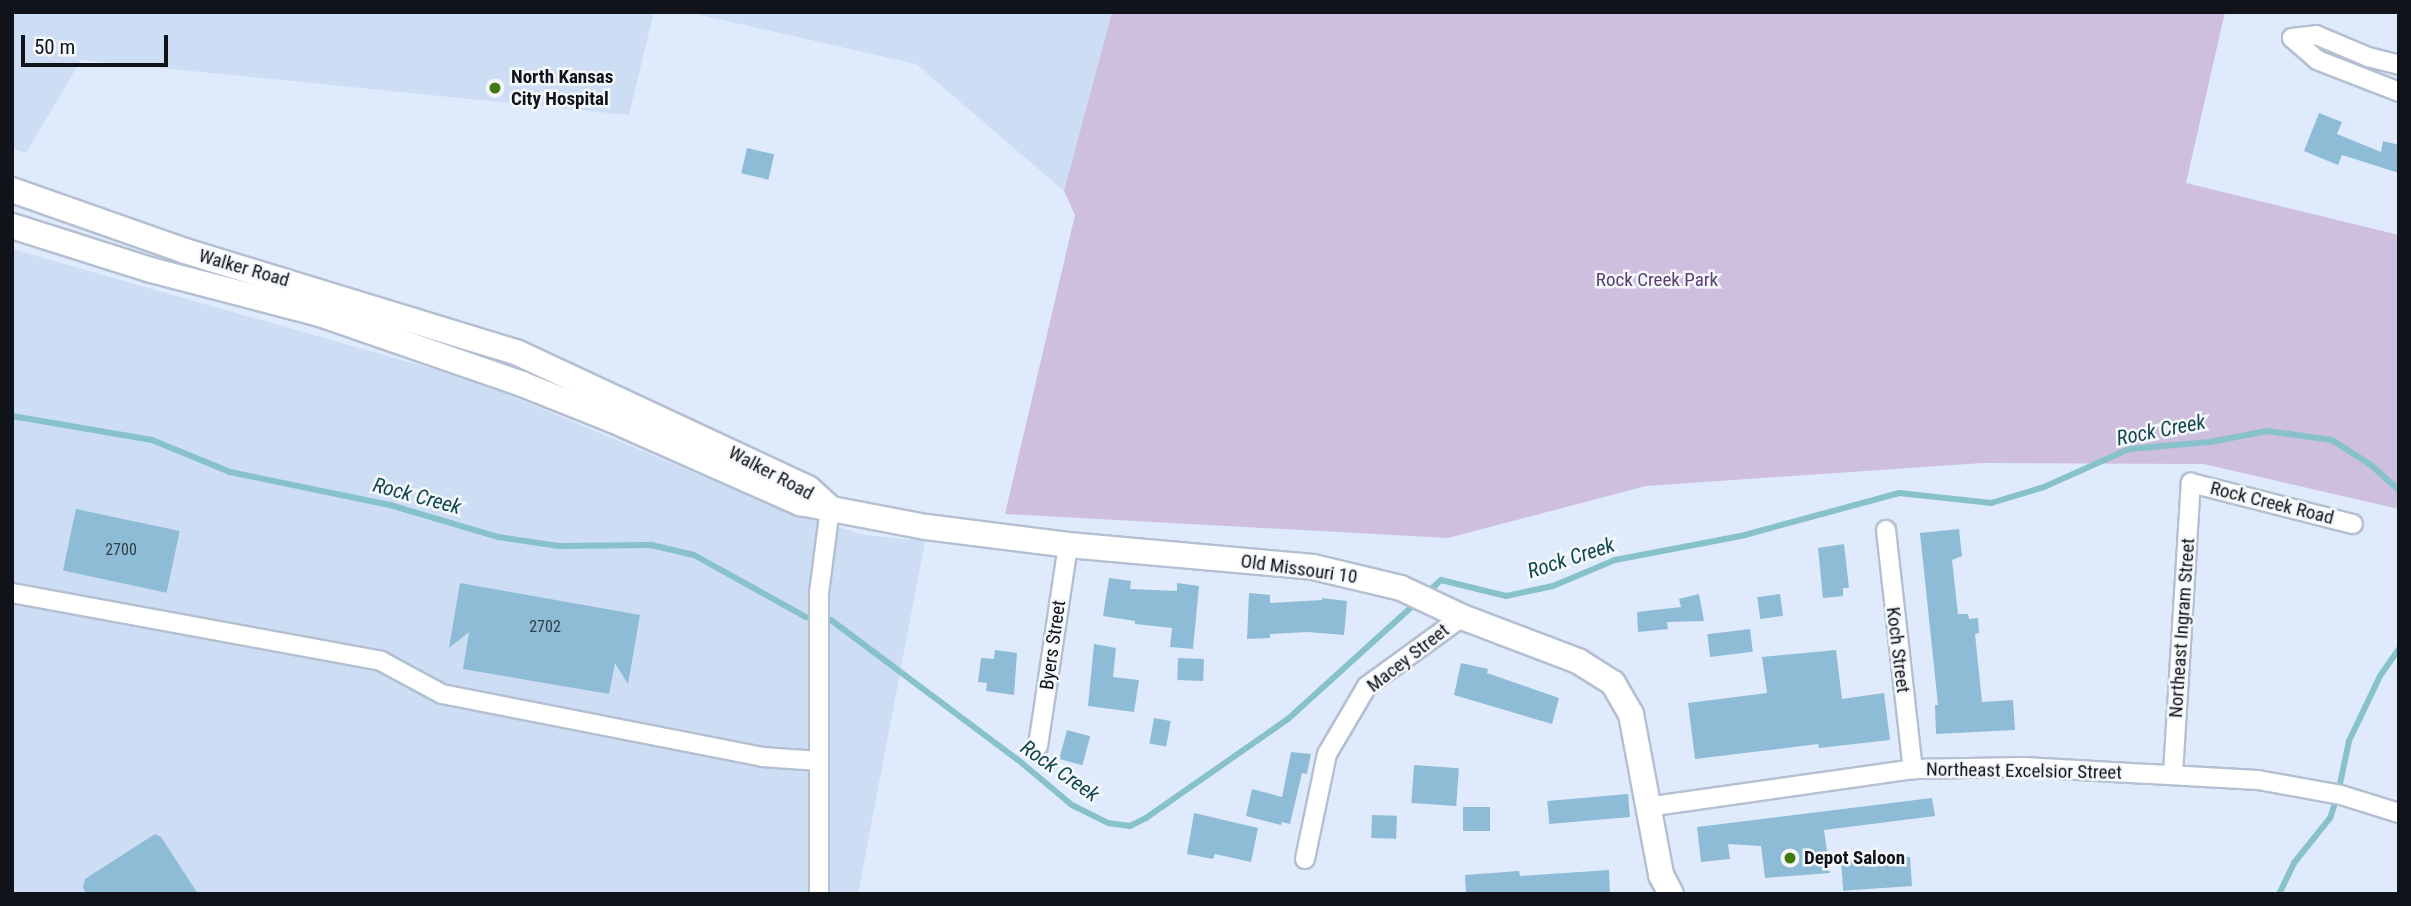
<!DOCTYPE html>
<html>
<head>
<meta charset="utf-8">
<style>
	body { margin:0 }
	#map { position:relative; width:2411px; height:906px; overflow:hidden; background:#dfebfd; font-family:"Roboto Condensed",sans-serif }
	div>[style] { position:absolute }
	.built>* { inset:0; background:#ccddf4 }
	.green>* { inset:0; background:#cdbfdd }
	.stream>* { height:6px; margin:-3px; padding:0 3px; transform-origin:3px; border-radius:3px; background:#87c1ca }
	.building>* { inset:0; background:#8ebcd6; transform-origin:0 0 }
	.roads { filter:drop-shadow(2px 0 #b4c0d1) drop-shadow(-2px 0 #b4c0d1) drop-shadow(0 2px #b4c0d1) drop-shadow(0 -2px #b4c0d1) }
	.street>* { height:18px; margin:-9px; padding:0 9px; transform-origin:9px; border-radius:9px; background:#fff }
	.secondary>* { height:24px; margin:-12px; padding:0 12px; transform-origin:12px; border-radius:12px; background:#fff }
	.dots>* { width:19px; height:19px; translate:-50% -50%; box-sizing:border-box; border:4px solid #f5f8fb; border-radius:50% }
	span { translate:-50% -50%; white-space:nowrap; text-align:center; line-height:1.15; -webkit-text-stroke:5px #f5f8fb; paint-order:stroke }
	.number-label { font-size:16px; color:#303e49 }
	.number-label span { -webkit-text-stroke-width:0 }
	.poi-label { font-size:19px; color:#10141a; font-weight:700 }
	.left { translate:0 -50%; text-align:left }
	.street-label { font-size:19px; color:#10141a }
	.park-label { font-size:19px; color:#593d72 }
	.water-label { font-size:21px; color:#12474e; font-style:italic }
	.frame { position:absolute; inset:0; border:14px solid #10141a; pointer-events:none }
	.scale { position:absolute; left:21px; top:35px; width:147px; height:32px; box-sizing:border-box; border:4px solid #10141a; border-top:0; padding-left:9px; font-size:21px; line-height:24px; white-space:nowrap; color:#10141a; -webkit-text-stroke:5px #f5f8fb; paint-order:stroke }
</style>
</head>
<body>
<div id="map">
	<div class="built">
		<div style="clip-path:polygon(12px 12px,654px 12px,629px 115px,81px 60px,26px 153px,12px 148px)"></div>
		<div style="clip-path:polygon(687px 12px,1112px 12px,1064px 191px,916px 64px)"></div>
		<div style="clip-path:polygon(12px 249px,478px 382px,790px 513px,865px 535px,925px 541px,858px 894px,12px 894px)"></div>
	</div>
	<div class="green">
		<div style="clip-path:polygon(1112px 12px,2225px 12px,2186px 183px,2399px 235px,2399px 509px,2204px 464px,1982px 463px,1646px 486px,1448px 538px,1005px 514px,1075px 215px,1064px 191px)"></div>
	</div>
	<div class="stream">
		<div style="left:12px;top:416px;width:142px;rotate:9.7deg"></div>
		<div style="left:152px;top:440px;width:84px;rotate:22.3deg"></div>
		<div style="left:230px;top:472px;width:163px;rotate:11.7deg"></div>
		<div style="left:390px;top:505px;width:113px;rotate:16.5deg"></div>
		<div style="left:498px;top:537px;width:61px;rotate:8.5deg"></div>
		<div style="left:558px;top:546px;width:93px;rotate:-0.6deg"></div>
		<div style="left:651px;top:545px;width:44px;rotate:13.1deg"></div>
		<div style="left:694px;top:555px;width:128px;rotate:29deg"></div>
		<div style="left:1427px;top:593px;width:19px;rotate:-43deg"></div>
		<div style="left:1441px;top:580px;width:67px;rotate:13.8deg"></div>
		<div style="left:1506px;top:596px;width:48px;rotate:-12deg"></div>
		<div style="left:1553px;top:586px;width:67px;rotate:-22.8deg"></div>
		<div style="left:1615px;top:560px;width:128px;rotate:-10.8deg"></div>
		<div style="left:1741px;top:536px;width:164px;rotate:-15.2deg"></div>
		<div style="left:1899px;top:493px;width:93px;rotate:6.2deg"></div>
		<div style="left:1991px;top:503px;width:55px;rotate:-16.8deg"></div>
		<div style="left:2044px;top:487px;width:93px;rotate:-24.1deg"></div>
		<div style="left:2129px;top:449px;width:81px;rotate:-4.9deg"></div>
		<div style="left:2210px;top:442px;width:58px;rotate:-10.9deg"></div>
		<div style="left:2267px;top:431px;width:66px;rotate:7.9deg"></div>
		<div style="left:2332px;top:440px;width:46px;rotate:32.7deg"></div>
		<div style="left:2371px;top:465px;width:38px;rotate:42deg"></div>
		<div style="left:831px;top:620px;width:232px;rotate:36.8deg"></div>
		<div style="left:1017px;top:759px;width:72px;rotate:39.9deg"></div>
		<div style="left:1072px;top:805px;width:40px;rotate:26.6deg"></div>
		<div style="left:1108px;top:823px;width:22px;rotate:8deg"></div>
		<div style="left:1130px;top:826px;width:18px;rotate:-27deg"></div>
		<div style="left:1146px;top:818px;width:173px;rotate:-34.9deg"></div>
		<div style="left:1288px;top:719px;width:173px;rotate:-42.2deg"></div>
		<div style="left:2340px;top:784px;width:44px;rotate:-78.2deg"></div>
		<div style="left:2349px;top:741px;width:72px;rotate:-64.5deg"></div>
		<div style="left:2380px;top:676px;width:33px;rotate:-55deg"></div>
		<div style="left:2279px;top:894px;width:34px;rotate:-64deg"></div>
		<div style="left:2294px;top:863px;width:58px;rotate:-51.3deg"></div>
		<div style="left:2330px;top:818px;width:18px;rotate:-71deg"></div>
	</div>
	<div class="building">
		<div style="clip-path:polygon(2319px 113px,2342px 122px,2337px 134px,2381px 152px,2383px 141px,2399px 145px,2399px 173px,2342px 155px,2338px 165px,2304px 151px)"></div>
		<div style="left:747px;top:148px;width:28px;height:26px;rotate:13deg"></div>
		<div style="left:76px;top:509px;width:106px;height:63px;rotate:12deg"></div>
		<div style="clip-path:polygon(1959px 529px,1962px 556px,1952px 560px,1958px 614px,1968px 614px,1969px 619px,1978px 618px,1979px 633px,1975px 634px,1982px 702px,2013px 700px,2015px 730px,1936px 734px,1935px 705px,1938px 705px,1920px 533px)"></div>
		<div style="clip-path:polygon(1844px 544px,1849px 588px,1843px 588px,1843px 596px,1823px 598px,1818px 548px)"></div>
		<div style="clip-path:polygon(1109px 578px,1131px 581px,1130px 589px,1177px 591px,1177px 583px,1199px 586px,1193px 649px,1170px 647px,1172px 628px,1135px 624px,1135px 621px,1103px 616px)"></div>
		<div style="clip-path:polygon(460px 583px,640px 615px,628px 684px,615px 663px,609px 694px,463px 669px,469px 632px,449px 648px)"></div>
		<div style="clip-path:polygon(1249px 593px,1270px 595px,1270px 603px,1322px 600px,1322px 598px,1347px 601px,1344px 635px,1308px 632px,1270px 634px,1270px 638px,1247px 639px)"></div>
		<div style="clip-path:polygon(1699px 594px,1704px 621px,1667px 622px,1668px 629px,1638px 632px,1637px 612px,1681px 607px,1679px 599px)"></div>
		<div style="left:1780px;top:594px;width:22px;height:23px;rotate:82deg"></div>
		<div style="left:1750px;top:629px;width:23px;height:43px;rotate:83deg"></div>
		<div style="clip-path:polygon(1094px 644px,1116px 648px,1113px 677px,1139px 680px,1134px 712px,1088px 706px)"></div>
		<div style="clip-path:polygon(995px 650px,1017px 653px,1014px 695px,986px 691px,987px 683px,978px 682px,981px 658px,994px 659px)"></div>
		<div style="clip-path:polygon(1836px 650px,1842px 699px,1884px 693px,1890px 740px,1819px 748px,1818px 744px,1695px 759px,1688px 703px,1767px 693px,1762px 657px)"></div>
		<div style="left:1178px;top:658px;width:26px;height:22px;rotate:2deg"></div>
		<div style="clip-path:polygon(1461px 663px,1488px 669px,1487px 673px,1559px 698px,1552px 724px,1454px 695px)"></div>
		<div style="left:1154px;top:718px;width:17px;height:26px;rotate:10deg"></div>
		<div style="left:1067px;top:730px;width:24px;height:30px;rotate:15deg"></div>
		<div style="clip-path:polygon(1291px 752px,1311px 754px,1307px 774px,1302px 773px,1290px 824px,1282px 822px,1281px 825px,1246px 816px,1252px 789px,1282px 797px)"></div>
		<div style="left:1414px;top:765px;width:45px;height:38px;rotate:4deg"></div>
		<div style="left:1628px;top:794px;width:23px;height:81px;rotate:85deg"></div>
		<div style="clip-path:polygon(1932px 798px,1935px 816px,1824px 830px,1830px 873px,1765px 878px,1761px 846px,1728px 844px,1730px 859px,1701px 862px,1697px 827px)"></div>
		<div style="left:1490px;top:807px;width:24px;height:27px;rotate:90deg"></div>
		<div style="clip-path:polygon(1194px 813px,1258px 828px,1251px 862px,1215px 854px,1213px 859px,1187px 854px)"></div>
		<div style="left:1372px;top:815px;width:25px;height:23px;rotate:2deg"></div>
		<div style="clip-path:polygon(155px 834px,161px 837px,198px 894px,86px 894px,83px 887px,85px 879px)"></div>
		<div style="left:1910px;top:857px;width:29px;height:69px;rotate:86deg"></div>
		<div style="clip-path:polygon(1609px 870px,1610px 894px,1466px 894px,1465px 875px,1519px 871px,1520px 876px)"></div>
	</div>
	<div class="roads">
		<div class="street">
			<div style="left:2292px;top:38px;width:33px;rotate:41deg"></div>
			<div style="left:2317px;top:60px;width:88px;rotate:21.3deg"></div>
			<div style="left:2292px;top:38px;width:24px;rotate:-7deg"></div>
			<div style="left:2316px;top:35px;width:56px;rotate:22.9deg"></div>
			<div style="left:2368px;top:57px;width:32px;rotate:14deg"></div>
			<div style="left:1886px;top:530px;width:241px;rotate:83.6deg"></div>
			<div style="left:12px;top:593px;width:375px;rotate:10.4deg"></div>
			<div style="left:381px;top:661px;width:69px;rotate:28.4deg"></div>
			<div style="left:442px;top:694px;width:326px;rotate:11.1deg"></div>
			<div style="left:762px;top:757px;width:57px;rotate:4deg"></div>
			<div style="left:1038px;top:746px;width:203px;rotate:-81.5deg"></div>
			<div style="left:2173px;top:774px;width:292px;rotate:-86.5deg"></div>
			<div style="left:2191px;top:483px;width:167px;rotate:14.2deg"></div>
			<div style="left:1647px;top:807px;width:269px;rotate:-8.1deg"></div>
			<div style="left:1913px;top:769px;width:111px;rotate:-1deg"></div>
			<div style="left:2024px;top:767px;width:234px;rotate:3.2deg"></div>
			<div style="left:2258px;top:780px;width:84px;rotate:10.2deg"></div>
			<div style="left:2341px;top:795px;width:61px;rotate:17.2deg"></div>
			<div style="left:1305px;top:859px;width:107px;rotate:-78.2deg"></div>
			<div style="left:1327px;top:754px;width:79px;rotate:-59.5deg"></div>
			<div style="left:1367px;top:686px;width:117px;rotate:-36deg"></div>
			<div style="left:819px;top:894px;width:301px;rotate:-90deg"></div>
			<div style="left:819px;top:593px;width:86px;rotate:-82.6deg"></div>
		</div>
		<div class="secondary">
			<div style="left:12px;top:190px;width:183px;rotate:19.4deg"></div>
			<div style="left:185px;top:251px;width:348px;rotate:17deg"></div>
			<div style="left:518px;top:353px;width:320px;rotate:25deg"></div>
			<div style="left:808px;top:488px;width:30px;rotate:42deg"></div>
			<div style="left:12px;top:226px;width:146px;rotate:17.6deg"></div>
			<div style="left:151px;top:270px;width:175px;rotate:14.6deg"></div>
			<div style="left:320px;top:314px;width:214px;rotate:19.1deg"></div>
			<div style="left:522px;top:384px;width:95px;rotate:21.7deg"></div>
			<div style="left:610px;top:419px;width:208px;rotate:23.9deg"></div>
			<div style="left:800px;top:503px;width:128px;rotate:10.8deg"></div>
			<div style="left:926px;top:527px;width:143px;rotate:7.2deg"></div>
			<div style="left:1068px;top:545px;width:246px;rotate:5.1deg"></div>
			<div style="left:1313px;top:567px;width:90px;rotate:13.4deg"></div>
			<div style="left:1401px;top:588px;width:68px;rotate:25.4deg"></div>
			<div style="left:1462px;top:617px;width:124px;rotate:20.8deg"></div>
			<div style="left:1578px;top:661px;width:41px;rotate:32.2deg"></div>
			<div style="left:1613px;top:683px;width:36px;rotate:60deg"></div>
			<div style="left:1631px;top:714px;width:164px;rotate:79.4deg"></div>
			<div style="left:1661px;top:875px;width:21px;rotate:62deg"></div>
		</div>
	</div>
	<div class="dots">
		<div style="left:495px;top:88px;background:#417a0f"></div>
		<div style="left:1790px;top:858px;background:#417a0f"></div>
	</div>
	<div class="number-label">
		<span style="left:121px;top:550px">2700</span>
		<span style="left:545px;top:627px">2702</span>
	</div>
	<div class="poi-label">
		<span class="left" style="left:511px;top:88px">North Kansas<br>City Hospital</span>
		<span class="left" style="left:1804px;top:858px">Depot Saloon</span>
	</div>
	<div class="street-label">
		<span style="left:244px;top:268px;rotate:16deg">Walker Road</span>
		<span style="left:771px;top:473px;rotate:28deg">Walker Road</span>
		<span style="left:2272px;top:503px;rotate:14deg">Rock Creek Road</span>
		<span style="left:1299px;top:569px;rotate:8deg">Old Missouri 10</span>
		<span style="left:2182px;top:628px;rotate:-86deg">Northeast Ingram Street</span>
		<span style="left:1053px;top:645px;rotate:-82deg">Byers Street</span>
		<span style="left:1898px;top:650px;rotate:83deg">Koch Street</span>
		<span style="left:1408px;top:658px;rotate:-38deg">Macey Street</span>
		<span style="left:2024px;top:771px;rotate:1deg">Northeast Excelsior Street</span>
	</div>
	<div class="park-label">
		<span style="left:1657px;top:280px">Rock Creek Park</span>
	</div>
	<div class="water-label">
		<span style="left:2161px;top:430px;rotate:-11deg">Rock Creek</span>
		<span style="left:417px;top:496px;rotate:15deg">Rock Creek</span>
		<span style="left:1571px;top:558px;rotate:-18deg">Rock Creek</span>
		<span style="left:1060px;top:771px;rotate:35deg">Rock Creek</span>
	</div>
	<div class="frame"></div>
	<div class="scale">50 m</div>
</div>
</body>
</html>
